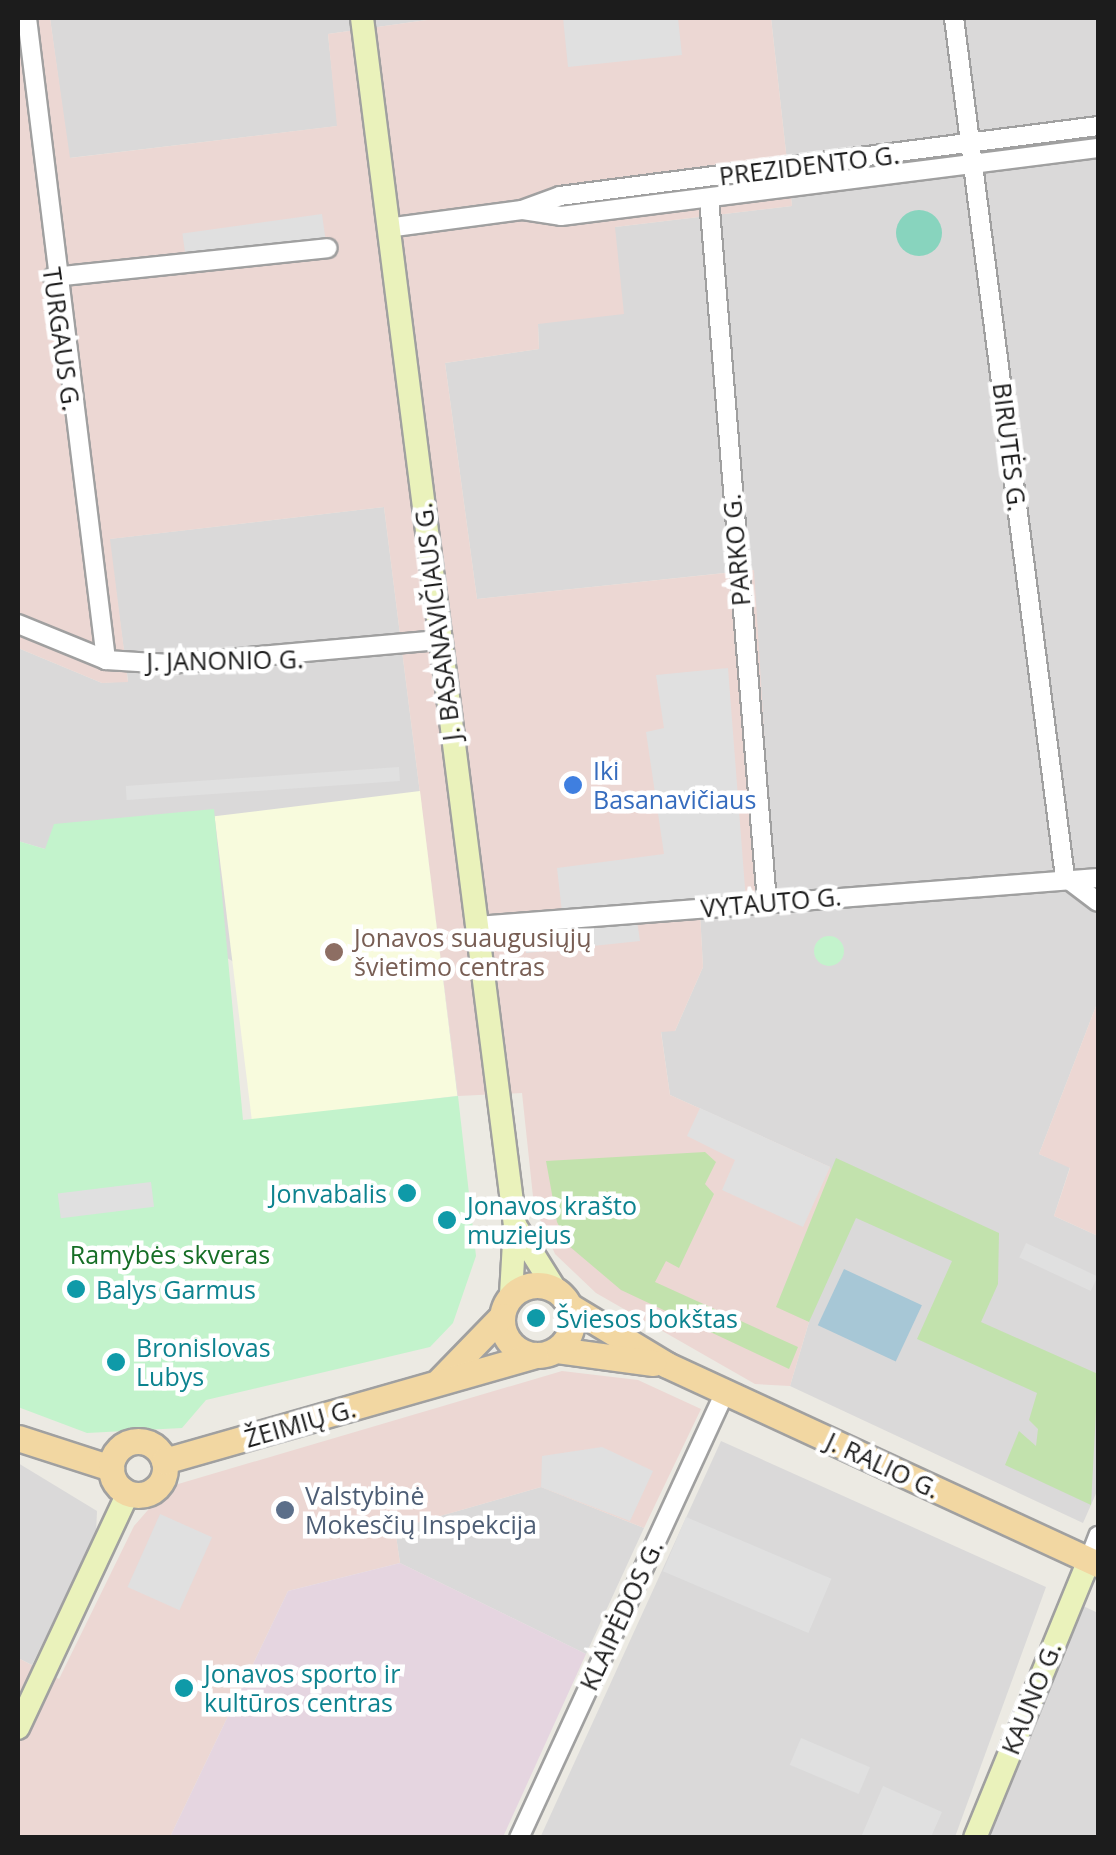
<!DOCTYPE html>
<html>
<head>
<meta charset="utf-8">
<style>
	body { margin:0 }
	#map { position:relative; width:1116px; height:1855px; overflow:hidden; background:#eceae3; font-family:"Open Sans",sans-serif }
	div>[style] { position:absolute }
	.residential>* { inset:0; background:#dad9d9 }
	.commercial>* { inset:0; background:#ecd7d3 }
	.industrial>* { inset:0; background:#e5d5e0 }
	.education>* { inset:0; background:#f8fbdd; transform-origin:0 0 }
	.grass>* { inset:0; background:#c2e2ad }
	.park>* { inset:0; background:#c3f3cc }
	.round { border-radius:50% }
	.pitch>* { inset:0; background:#88d4be }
	.parking>* { inset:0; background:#e0e0e0; transform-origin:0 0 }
	.water>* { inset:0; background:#a7c7d6; transform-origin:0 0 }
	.roads { filter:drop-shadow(2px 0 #a0a0a0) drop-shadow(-2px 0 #a0a0a0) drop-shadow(0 2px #a0a0a0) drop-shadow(0 -2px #a0a0a0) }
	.street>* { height:18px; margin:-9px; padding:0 9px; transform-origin:9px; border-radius:9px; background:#fff }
	.secondary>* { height:22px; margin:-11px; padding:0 11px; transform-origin:11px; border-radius:11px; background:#eaf2bb }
	.primary>* { height:25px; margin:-12.5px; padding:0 12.5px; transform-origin:12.5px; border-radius:12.5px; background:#f2d7a2 }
	.primary>.ring { margin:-12.5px; padding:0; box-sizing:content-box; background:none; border:25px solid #f2d7a2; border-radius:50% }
	.dots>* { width:28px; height:28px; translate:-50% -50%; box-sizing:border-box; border:5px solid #fff; border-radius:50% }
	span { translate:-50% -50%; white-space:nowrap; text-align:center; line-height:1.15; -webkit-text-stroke:9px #fff; paint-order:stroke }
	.street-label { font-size:25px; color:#1c1c1c }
	.shop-label { font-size:25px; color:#366cbe }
	.left { translate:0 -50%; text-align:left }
	.education-label { font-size:25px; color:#785e54 }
	.culture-label { font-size:25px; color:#0d838f }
	.right { translate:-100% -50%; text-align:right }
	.park-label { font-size:25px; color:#166e26 }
	.service-label { font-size:25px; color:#4e5e75 }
	.frame { position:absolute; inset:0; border:20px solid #1c1c1c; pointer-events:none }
</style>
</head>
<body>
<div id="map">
	<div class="residential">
		<div style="clip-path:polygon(50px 18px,441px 18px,328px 34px,338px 126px,69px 158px)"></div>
		<div style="clip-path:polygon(771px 18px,1098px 18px,1098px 864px,1088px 887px,1098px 892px,1098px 1001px,1039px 1154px,1070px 1167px,1054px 1216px,1098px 1236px,1098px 1489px,1083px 1523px,790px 1386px,809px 1322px,776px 1307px,830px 1167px,670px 1095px,661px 1031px,675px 1031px,703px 967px,700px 913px,753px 570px,477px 599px,445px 363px,539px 349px,538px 324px,615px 227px,792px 206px)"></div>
		<div style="clip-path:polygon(384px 507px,458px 1096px,45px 849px,18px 841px,18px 648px,102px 683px,128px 681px,109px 539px)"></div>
		<div style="clip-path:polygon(721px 1441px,1046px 1587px,955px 1837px,540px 1838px)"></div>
		<div style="clip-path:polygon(18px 1463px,97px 1511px,96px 1533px,32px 1665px,18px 1658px)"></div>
		<div style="clip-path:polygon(541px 1487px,644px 1528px,586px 1654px,400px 1563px,395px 1529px)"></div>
		<div style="clip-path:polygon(1081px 1605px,1098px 1613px,1098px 1837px,988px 1838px)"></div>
	</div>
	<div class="commercial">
		<div style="clip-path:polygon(18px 18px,50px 18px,70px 158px,337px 126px,328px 34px,441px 18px,771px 18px,792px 206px,615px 227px,624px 314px,538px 324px,539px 349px,445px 363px,477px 599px,754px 570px,775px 906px,700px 913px,703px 967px,675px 1031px,661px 1032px,670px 1095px,830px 1167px,834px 1177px,777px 1306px,809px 1322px,790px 1386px,755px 1384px,596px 1293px,555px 1254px,534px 1206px,522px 1093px,458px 1096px,384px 507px,110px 539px,128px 682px,102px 683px,18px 648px)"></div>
		<div style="clip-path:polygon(1098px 1001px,1098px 1236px,1054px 1216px,1070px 1168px,1039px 1154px)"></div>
		<div style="clip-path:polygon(562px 1371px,638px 1380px,701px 1409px,644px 1528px,541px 1487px,395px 1529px,400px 1563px,288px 1591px,170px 1837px,18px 1837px,18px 1658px,59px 1679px,134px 1526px,168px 1487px)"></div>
	</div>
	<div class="industrial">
		<div style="clip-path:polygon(400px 1563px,586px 1654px,503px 1837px,170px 1837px,288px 1591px)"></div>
	</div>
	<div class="education">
		<div style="left:420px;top:791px;width:307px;height:207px;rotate:83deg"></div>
	</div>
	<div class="grass">
		<div style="clip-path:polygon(705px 1152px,716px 1162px,705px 1184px,714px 1194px,679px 1268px,666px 1261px,655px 1282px,798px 1347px,789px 1369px,621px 1290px,569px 1246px,557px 1222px,546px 1161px)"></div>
		<div style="clip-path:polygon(836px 1158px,999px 1233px,998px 1284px,981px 1322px,1098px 1374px,1091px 1505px,1005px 1465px,1019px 1431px,1036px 1446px,1038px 1429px,1029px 1420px,1037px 1393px,917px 1339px,952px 1261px,856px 1218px,809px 1322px,776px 1307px)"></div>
	</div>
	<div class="park">
		<div style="clip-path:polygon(214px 809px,243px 1120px,458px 1096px,476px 1256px,453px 1323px,430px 1347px,206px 1400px,182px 1428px,87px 1433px,18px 1407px,18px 841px,45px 849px,54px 824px)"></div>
		<div class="round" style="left:814px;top:936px;width:30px;height:30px"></div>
	</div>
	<div class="pitch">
		<div class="round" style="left:896px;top:210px;width:46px;height:46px"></div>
	</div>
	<div class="parking">
		<div style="clip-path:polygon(563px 18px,678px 18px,682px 55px,568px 67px)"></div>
		<div style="left:322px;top:214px;width:34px;height:141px;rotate:82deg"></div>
		<div style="clip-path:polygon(728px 668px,746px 901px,636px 914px,640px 941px,526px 953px,523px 926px,563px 921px,557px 868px,664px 854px,646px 732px,664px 728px,656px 675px)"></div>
		<div style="left:399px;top:767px;width:14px;height:274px;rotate:86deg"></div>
		<div style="clip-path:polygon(700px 1108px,830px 1167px,803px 1227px,722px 1190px,735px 1160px,687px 1136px)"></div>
		<div style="left:151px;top:1182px;width:25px;height:94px;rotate:83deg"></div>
		<div style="left:1026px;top:1243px;width:79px;height:16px;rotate:25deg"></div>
		<div style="clip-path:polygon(602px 1447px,653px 1471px,630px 1521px,541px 1487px,542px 1456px)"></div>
		<div style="left:160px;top:1514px;width:57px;height:80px;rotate:24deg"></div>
		<div style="left:686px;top:1517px;width:158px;height:59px;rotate:23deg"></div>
		<div style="left:801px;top:1738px;width:75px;height:29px;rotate:23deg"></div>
		<div style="clip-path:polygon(883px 1786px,942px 1812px,931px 1837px,861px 1837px)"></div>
	</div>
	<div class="water">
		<div style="left:844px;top:1269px;width:86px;height:62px;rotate:25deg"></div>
	</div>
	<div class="roads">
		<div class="street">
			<div style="left:27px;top:18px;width:647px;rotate:82.98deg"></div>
			<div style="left:954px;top:18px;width:866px;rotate:82.64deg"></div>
			<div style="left:709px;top:198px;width:706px;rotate:85.29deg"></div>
			<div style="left:523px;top:210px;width:38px;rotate:9deg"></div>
			<div style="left:561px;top:216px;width:541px;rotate:-7.22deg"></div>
			<div style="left:387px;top:228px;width:136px;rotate:-7.6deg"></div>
			<div style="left:522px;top:210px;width:40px;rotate:-20.2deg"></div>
			<div style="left:560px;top:196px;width:543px;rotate:-7.41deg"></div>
			<div style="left:53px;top:277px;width:276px;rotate:-6deg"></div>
			<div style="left:18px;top:624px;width:95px;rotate:22.2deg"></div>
			<div style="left:106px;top:660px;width:64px;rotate:3.6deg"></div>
			<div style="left:170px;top:664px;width:270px;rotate:-5.1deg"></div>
			<div style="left:1065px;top:877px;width:41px;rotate:37.1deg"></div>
			<div style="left:477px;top:926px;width:623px;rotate:-4.42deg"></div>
			<div style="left:1089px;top:1560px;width:26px;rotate:-69deg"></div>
			<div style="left:519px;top:1838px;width:490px;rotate:-65.2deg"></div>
		</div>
		<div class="secondary">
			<div style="left:362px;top:18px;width:1217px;rotate:82.78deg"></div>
			<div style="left:515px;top:1225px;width:70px;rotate:93.3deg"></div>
			<div style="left:515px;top:1225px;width:75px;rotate:58deg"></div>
			<div style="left:18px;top:1728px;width:259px;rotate:-64.9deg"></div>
			<div style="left:975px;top:1838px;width:300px;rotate:-67.7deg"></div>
		</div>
		<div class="primary">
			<div class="ring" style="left:502px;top:1285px;width:45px;height:45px"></div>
			<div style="left:571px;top:1307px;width:112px;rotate:31.1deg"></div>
			<div style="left:667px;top:1365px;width:475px;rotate:24.8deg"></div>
			<div style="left:557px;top:1350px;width:97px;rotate:7.7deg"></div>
			<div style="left:440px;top:1380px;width:89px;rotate:-45.9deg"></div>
			<div style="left:18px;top:1438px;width:98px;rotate:17.9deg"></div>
			<div class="ring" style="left:111px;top:1441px;width:29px;height:29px"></div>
			<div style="left:164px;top:1461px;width:386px;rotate:-15.9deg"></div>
		</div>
	</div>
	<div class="dots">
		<div style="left:573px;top:785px;background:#3f7fe0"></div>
		<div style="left:334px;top:952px;background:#8d6e63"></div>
		<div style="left:407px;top:1193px;background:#0f9aa8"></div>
		<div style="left:447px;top:1220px;background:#0f9aa8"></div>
		<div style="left:76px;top:1289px;background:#0f9aa8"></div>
		<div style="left:536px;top:1318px;background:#0f9aa8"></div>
		<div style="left:116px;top:1362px;background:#0f9aa8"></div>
		<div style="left:285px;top:1510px;background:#5c6f8a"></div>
		<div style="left:184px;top:1688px;background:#0f9aa8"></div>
	</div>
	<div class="street-label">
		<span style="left:809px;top:165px;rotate:-7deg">PREZIDENTO G.</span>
		<span style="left:62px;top:339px;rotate:82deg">TURGAUS G.</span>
		<span style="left:1010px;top:447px;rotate:83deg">BIRUTĖS G.</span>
		<span style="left:736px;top:550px;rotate:-95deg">PARKO G.</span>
		<span style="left:437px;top:622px;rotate:-97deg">J. BASANAVIČIAUS G.</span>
		<span style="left:225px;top:660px;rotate:-1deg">J. JANONIO G.</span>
		<span style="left:771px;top:902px;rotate:-5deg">VYTAUTO G.</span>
		<span style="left:300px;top:1423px;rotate:-16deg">ŽEIMIŲ G.</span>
		<span style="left:883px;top:1465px;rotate:25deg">J. RALIO G.</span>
		<span style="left:621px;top:1615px;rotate:-65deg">KLAIPĖDOS G.</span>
		<span style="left:1031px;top:1698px;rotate:-68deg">KAUNO G.</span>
	</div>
	<div class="shop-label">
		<span class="left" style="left:593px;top:785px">Iki<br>Basanavičiaus</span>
	</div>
	<div class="education-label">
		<span class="left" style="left:354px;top:952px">Jonavos suaugusiųjų<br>švietimo centras</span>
	</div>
	<div class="culture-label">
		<span class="right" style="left:387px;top:1193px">Jonvabalis</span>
		<span class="left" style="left:467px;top:1220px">Jonavos krašto<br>muziejus</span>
		<span class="left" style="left:96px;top:1289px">Balys Garmus</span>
		<span class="left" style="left:556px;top:1318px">Šviesos bokštas</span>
		<span class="left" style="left:136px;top:1362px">Bronislovas<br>Lubys</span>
		<span class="left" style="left:204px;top:1688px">Jonavos sporto ir<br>kultūros centras</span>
	</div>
	<div class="park-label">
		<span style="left:170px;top:1254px">Ramybės skveras</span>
	</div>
	<div class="service-label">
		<span class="left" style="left:305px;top:1510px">Valstybinė<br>Mokesčių Inspekcija</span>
	</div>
	<div class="frame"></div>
</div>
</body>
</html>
